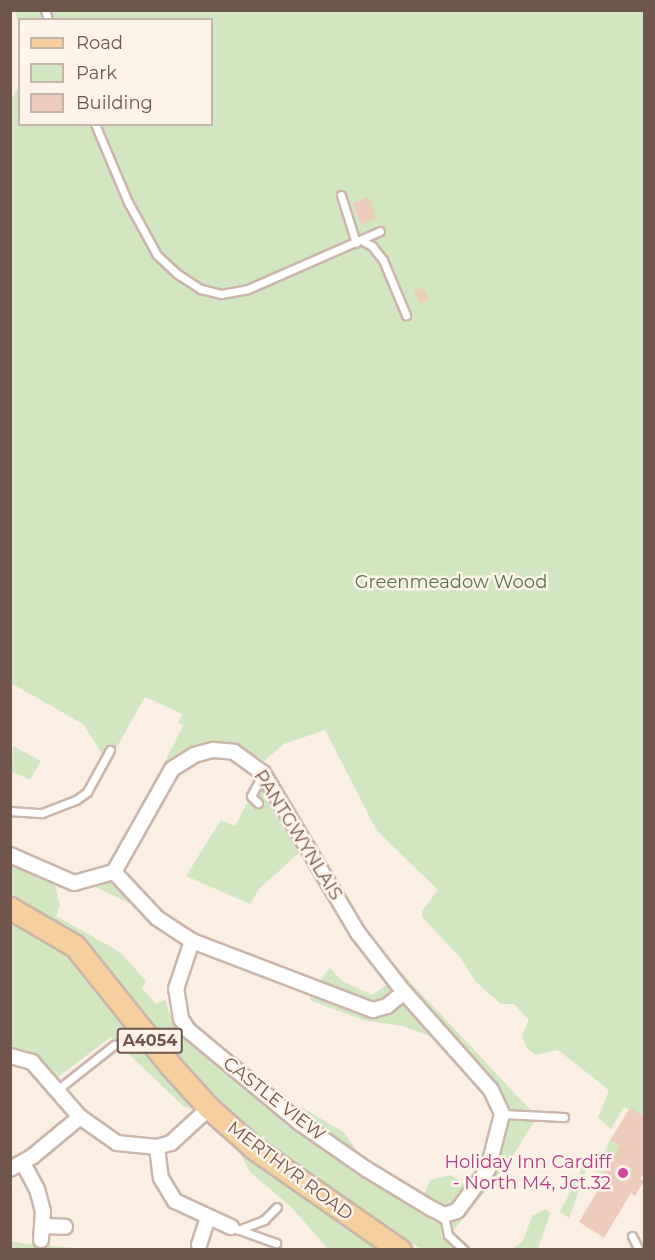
<!DOCTYPE html>
<html>
<head>
<meta charset="utf-8">
<style>
	body { margin:0 }
	#map { position:relative; width:655px; height:1260px; overflow:hidden; background:#faefe2; font-family:Montserrat,sans-serif }
	div>[style] { position:absolute }
	.green>* { inset:0; background:#d3e6c2 }
	.building>* { inset:0; background:#eeccbc; transform-origin:0 0 }
	.roads { filter:drop-shadow(2px 0 #cab6aa) drop-shadow(-2px 0 #cab6aa) drop-shadow(0 2px #cab6aa) drop-shadow(0 -2px #cab6aa) }
	.service>* { height:7px; margin:-3.5px; padding:0 3.5px; transform-origin:3.5px; border-radius:3.5px; background:#fff }
	.minor>* { height:14px; margin:-7px; padding:0 7px; transform-origin:7px; border-radius:7px; background:#fff }
	.primary>* { height:21px; margin:-10.5px; padding:0 10.5px; transform-origin:10.5px; border-radius:10.5px; background:#f5cf9e }
	.dots>* { width:16px; height:16px; translate:-50% -50%; box-sizing:border-box; border:3px solid #fef3e8; border-radius:50% }
	span { translate:-50% -50%; white-space:nowrap; text-align:center; line-height:1.15; -webkit-text-stroke:5px #fef3e8; paint-order:stroke }
	.shield-label span { padding:2px 4px; background:#fef3e8; border:2px solid; border-radius:4px; -webkit-text-stroke-width:0 }
	.shield-label { font-size:16px; color:#70554b; font-weight:700 }
	.park-label { font-size:18px; color:#557543 }
	.street-label { font-size:18px; color:#70554b }
	.hotel-label { font-size:18px; color:#b23c85 }
	.right { translate:-100% -50%; text-align:right }
	.frame { position:absolute; inset:0; border:12px solid #70554b; pointer-events:none }
	.legend { position:absolute; left:18px; top:18px; width:195px; height:108px; box-sizing:border-box; background:#fef3e8; border:2px solid #c5b4a9; margin:0; padding:8px 10px; list-style:none; font-size:18px; color:#70554b }
	.legend li { display:flex; align-items:center; gap:12px; height:30px }
	.legend b { width:30px; border:2px solid #c5b4a9 }
</style>
</head>
<body>
<div id="map">
	<div class="green">
		<div style="clip-path:polygon(15px 11px,644px 11px,643px 1116px,624px 1107px,611px 1129px,598px 1118px,609px 1090px,558px 1050px,535px 1055px,526px 1047px,522px 1035px,529px 1020px,514px 1004px,501px 1004px,475px 981px,460px 957px,422px 917px,422px 911px,438px 890px,377px 831px,325px 730px,284px 744px,264px 761px,235px 743px,212px 742px,189px 748px,159px 773px,183px 726px,178px 723px,182px 714px,145px 697px,108px 763px,83px 724px,11px 683px,11px 100px,19px 86px,20px 124px,212px 124px,212px 20px,20px 20px,19px 24px)"></div>
		<div style="clip-path:polygon(13px 746px,41px 761px,30px 780px,11px 771px)"></div>
		<div style="clip-path:polygon(263px 773px,307px 846px,259px 889px,250px 904px,186px 876px,221px 820px,235px 826px)"></div>
		<div style="clip-path:polygon(10px 861px,55px 884px,60px 906px,56px 916px,120px 952px,146px 981px,142px 988px,156px 1004px,165px 1000px,176px 1030px,199px 1050px,269px 1106px,442px 1224px,441px 1235px,457px 1249px,422px 1249px,395px 1235px,383px 1249px,328px 1249px,291px 1207px,250px 1172px,234px 1142px,201px 1099px,191px 1108px,183px 1106px,111px 1037px,58px 1077px,34px 1055px,11px 1049px)"></div>
		<div style="clip-path:polygon(110px 882px,118px 885px,142px 909px,95px 887px,97px 883px)"></div>
		<div style="clip-path:polygon(330px 968px,342px 981px,372px 995px,395px 979px,399px 970px,537px 1117px,507px 1165px,451px 1233px,423px 1197px,430px 1180px,451px 1175px,466px 1185px,476px 1170px,494px 1121px,488px 1098px,438px 1039px,402px 1026px,363px 1020px,310px 1000px,313px 989px)"></div>
		<div style="clip-path:polygon(280px 1101px,303px 1108px,343px 1132px,368px 1166px)"></div>
		<div style="clip-path:polygon(610px 1140px,623px 1148px,615px 1163px,610px 1161px,602px 1175px,595px 1171px)"></div>
		<div style="clip-path:polygon(588px 1155px,585px 1175px,569px 1218px,560px 1212px)"></div>
		<div style="clip-path:polygon(546px 1209px,550px 1214px,538px 1249px,512px 1249px,523px 1241px,532px 1216px)"></div>
		<div style="clip-path:polygon(10px 1241px,27px 1244px,90px 1249px,11px 1249px)"></div>
	</div>
	<div class="building">
		<div style="left:369px;top:197px;width:23px;height:17px;rotate:70deg"></div>
		<div style="left:423px;top:287px;width:14px;height:10px;rotate:65deg"></div>
		<div style="clip-path:polygon(630px 1108px,645px 1117px,645px 1172px,640px 1178px,644px 1181px,635px 1196px,631px 1193px,604px 1238px,579px 1222px,606px 1177px,602px 1175px,620px 1146px,610px 1140px)"></div>
	</div>
	<div class="roads">
		<div class="service">
			<div style="left:45px;top:10px;width:10px;rotate:73deg"></div>
			<div style="left:95px;top:124px;width:85px;rotate:67.1deg"></div>
			<div style="left:128px;top:202px;width:60px;rotate:61.3deg"></div>
			<div style="left:157px;top:255px;width:26px;rotate:43deg"></div>
			<div style="left:176px;top:273px;width:30px;rotate:33deg"></div>
			<div style="left:201px;top:289px;width:21px;rotate:14deg"></div>
			<div style="left:221px;top:294px;width:27px;rotate:-10deg"></div>
			<div style="left:248px;top:289px;width:144px;rotate:-23.7deg"></div>
			<div style="left:341px;top:195px;width:50px;rotate:72.6deg"></div>
			<div style="left:361px;top:240px;width:13px;rotate:29deg"></div>
			<div style="left:372px;top:246px;width:18px;rotate:52deg"></div>
			<div style="left:383px;top:260px;width:60px;rotate:67.3deg"></div>
			<div style="left:258px;top:803px;width:10px;rotate:-135deg"></div>
			<div style="left:251px;top:796px;width:26px;rotate:-62deg"></div>
			<div style="left:10px;top:811px;width:32px;rotate:4deg"></div>
			<div style="left:42px;top:813px;width:36px;rotate:-21deg"></div>
			<div style="left:76px;top:800px;width:14px;rotate:-36deg"></div>
			<div style="left:87px;top:792px;width:48px;rotate:-61.3deg"></div>
			<div style="left:57px;top:1090px;width:73px;rotate:-38.3deg"></div>
			<div style="left:502px;top:1114px;width:62px;rotate:2.8deg"></div>
			<div style="left:444px;top:1215px;width:20px;rotate:79deg"></div>
			<div style="left:448px;top:1235px;width:22px;rotate:43deg"></div>
			<div style="left:231px;top:1227px;width:48px;rotate:19.6deg"></div>
			<div style="left:238px;top:1230px;width:28px;rotate:-21deg"></div>
			<div style="left:264px;top:1220px;width:18px;rotate:-45deg"></div>
			<div style="left:632px;top:1236px;width:16px;rotate:63deg"></div>
		</div>
		<div class="minor">
			<div style="left:10px;top:855px;width:70px;rotate:23.6deg"></div>
			<div style="left:74px;top:883px;width:41px;rotate:-15.4deg"></div>
			<div style="left:114px;top:872px;width:118px;rotate:-60.6deg"></div>
			<div style="left:172px;top:769px;width:26px;rotate:-32deg"></div>
			<div style="left:194px;top:755px;width:20px;rotate:-15deg"></div>
			<div style="left:213px;top:750px;width:21px;rotate:5deg"></div>
			<div style="left:234px;top:752px;width:36px;rotate:36deg"></div>
			<div style="left:263px;top:773px;width:186px;rotate:59.3deg"></div>
			<div style="left:358px;top:933px;width:75px;rotate:52.1deg"></div>
			<div style="left:114px;top:872px;width:63px;rotate:46.9deg"></div>
			<div style="left:157px;top:918px;width:42px;rotate:33.3deg"></div>
			<div style="left:192px;top:941px;width:194px;rotate:20.9deg"></div>
			<div style="left:373px;top:1010px;width:15px;rotate:-16deg"></div>
			<div style="left:387px;top:1006px;width:22px;rotate:-39deg"></div>
			<div style="left:404px;top:992px;width:131px;rotate:48.4deg"></div>
			<div style="left:491px;top:1090px;width:26px;rotate:65deg"></div>
			<div style="left:502px;top:1114px;width:57px;rotate:104.3deg"></div>
			<div style="left:488px;top:1169px;width:52px;rotate:126.4deg"></div>
			<div style="left:457px;top:1211px;width:14px;rotate:163deg"></div>
			<div style="left:444px;top:1215px;width:13px;rotate:-153deg"></div>
			<div style="left:432px;top:1209px;width:77px;rotate:-148.8deg"></div>
			<div style="left:366px;top:1169px;width:80px;rotate:-145.1deg"></div>
			<div style="left:300px;top:1123px;width:146px;rotate:-140.3deg"></div>
			<div style="left:188px;top:1030px;width:13px;rotate:-122deg"></div>
			<div style="left:181px;top:1019px;width:30px;rotate:-99deg"></div>
			<div style="left:176px;top:989px;width:51px;rotate:-71.6deg"></div>
			<div style="left:10px;top:1056px;width:23px;rotate:15deg"></div>
			<div style="left:32px;top:1062px;width:73px;rotate:48.9deg"></div>
			<div style="left:80px;top:1117px;width:45px;rotate:35.1deg"></div>
			<div style="left:117px;top:1143px;width:40px;rotate:5.7deg"></div>
			<div style="left:157px;top:1147px;width:15px;rotate:-16deg"></div>
			<div style="left:171px;top:1143px;width:52px;rotate:-42.6deg"></div>
			<div style="left:157px;top:1147px;width:31px;rotate:83deg"></div>
			<div style="left:161px;top:1178px;width:27px;rotate:59deg"></div>
			<div style="left:175px;top:1201px;width:62px;rotate:24.9deg"></div>
			<div style="left:23px;top:1163px;width:30px;rotate:62deg"></div>
			<div style="left:37px;top:1189px;width:23px;rotate:75deg"></div>
			<div style="left:43px;top:1211px;width:29px;rotate:94deg"></div>
			<div style="left:10px;top:1169px;width:26px;rotate:-29deg"></div>
			<div style="left:33px;top:1156px;width:61px;rotate:-39.7deg"></div>
			<div style="left:42px;top:1226px;width:23px;rotate:2deg"></div>
			<div style="left:199px;top:1245px;width:28px;rotate:-72deg"></div>
		</div>
		<div class="primary">
			<div style="left:10px;top:908px;width:75px;rotate:30.3deg"></div>
			<div style="left:75px;top:946px;width:152px;rotate:51.4deg"></div>
			<div style="left:170px;top:1065px;width:58px;rotate:47.8deg"></div>
			<div style="left:209px;top:1108px;width:62px;rotate:41.7deg"></div>
			<div style="left:255px;top:1149px;width:177px;rotate:34.9deg"></div>
		</div>
	</div>
	<div class="dots">
		<div style="left:623px;top:1173px;background:#d1479c"></div>
	</div>
	<div class="shield-label">
		<span style="left:150px;top:1041px">A4054</span>
	</div>
	<div class="park-label">
		<span style="left:451px;top:582px">Greenmeadow Wood</span>
	</div>
	<div class="street-label">
		<span style="left:298px;top:835px;rotate:58deg">PANTGWYNLAIS</span>
		<span style="left:274px;top:1099px;rotate:38deg">CASTLE VIEW</span>
		<span style="left:290px;top:1171px;rotate:37deg">MERTHYR ROAD</span>
	</div>
	<div class="hotel-label">
		<span class="right" style="left:611px;top:1173px">Holiday Inn Cardiff<br>- North M4, Jct.32</span>
	</div>
	<div class="frame"></div>
	<ul class="legend">
	<li><b style="height:8px;background:#f5cf9e"></b>Road</li>
	<li><b style="height:16px;background:#d3e6c2"></b>Park</li>
	<li><b style="height:16px;background:#eeccbc"></b>Building</li>
	</ul>
</div>
</body>
</html>
